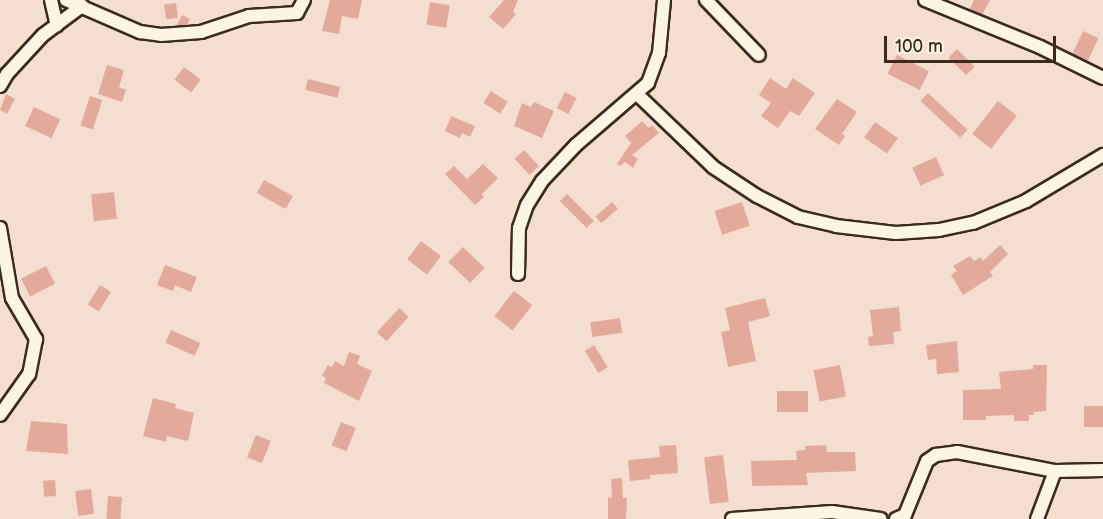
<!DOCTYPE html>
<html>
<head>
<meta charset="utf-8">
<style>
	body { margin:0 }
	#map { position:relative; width:1103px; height:519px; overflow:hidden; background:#f4decf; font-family:"Balsamiq Sans",sans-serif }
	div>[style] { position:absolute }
	.building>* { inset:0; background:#e3aa9b; transform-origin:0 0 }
	.roads { filter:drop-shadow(2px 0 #3b2a1e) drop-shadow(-2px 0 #3b2a1e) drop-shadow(0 2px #3b2a1e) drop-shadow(0 -2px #3b2a1e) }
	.street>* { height:12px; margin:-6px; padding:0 6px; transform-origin:6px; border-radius:6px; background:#fcf5e5 }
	span { translate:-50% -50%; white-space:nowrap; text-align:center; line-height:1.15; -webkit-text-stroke:6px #fcf5e5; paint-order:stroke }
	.scale { position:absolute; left:884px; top:36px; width:172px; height:27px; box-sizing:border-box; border:3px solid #3b2a1e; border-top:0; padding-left:8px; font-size:18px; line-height:21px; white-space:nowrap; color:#3b2a1e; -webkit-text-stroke:4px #fcf5e5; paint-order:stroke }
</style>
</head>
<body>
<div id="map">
	<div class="building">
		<div style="clip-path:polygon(330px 0,362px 0,358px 19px,342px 16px,339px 34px,322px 31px)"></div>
		<div style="clip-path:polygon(504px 0,518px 0,513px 12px,516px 14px,503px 29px,489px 17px)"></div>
		<div style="clip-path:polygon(974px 0,990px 0,982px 15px,970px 9px)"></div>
		<div style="left:430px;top:2px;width:20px;height:23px;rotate:9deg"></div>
		<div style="left:176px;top:3px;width:15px;height:12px;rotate:82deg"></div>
		<div style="clip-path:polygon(182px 15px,190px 19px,187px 25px,177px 25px)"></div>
		<div style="left:1083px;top:31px;width:17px;height:25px;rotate:25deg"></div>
		<div style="left:957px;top:49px;width:25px;height:12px;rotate:45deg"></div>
		<div style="left:897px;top:55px;width:36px;height:21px;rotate:27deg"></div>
		<div style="clip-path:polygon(107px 65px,124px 70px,119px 87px,126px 90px,122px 102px,98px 94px)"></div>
		<div style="left:184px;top:67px;width:21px;height:16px;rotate:37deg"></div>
		<div style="clip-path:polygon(770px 78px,786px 89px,793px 78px,815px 93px,799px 116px,790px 111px,778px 128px,761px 116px,771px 103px,759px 95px)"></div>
		<div style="left:308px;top:79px;width:33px;height:11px;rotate:14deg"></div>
		<div style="left:491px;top:91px;width:20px;height:14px;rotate:33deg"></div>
		<div style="left:565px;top:92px;width:13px;height:18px;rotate:27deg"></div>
		<div style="left:928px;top:93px;width:54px;height:11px;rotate:43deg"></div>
		<div style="clip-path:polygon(6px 94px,15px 99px,7px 114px,0 110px)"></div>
		<div style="left:90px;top:96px;width:13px;height:31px;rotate:18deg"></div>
		<div style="clip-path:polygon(837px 99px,857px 112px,842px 134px,845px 136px,839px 145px,815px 129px)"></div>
		<div style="left:998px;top:101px;width:24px;height:42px;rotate:38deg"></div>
		<div style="clip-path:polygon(534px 102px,554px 111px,542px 138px,514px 126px,522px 103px,531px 107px)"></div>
		<div style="left:34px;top:107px;width:29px;height:21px;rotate:25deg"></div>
		<div style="clip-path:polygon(451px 116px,475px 126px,470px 137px,462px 133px,460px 138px,445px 131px)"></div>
		<div style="clip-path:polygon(642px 121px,649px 128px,652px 125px,659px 133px,632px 155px,638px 159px,633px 168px,625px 162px,620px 166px,617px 164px,631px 143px,625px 136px)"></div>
		<div style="left:875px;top:122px;width:28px;height:19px;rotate:35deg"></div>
		<div style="left:524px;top:150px;width:22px;height:13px;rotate:47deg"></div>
		<div style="left:936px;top:157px;width:20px;height:26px;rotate:66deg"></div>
		<div style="clip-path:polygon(483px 164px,498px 178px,482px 194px,484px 197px,475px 205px,445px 174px,454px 166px,467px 179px)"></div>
		<div style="left:264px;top:180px;width:33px;height:15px;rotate:29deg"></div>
		<div style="left:114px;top:192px;width:27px;height:23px;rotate:84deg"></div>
		<div style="left:567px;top:194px;width:38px;height:10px;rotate:45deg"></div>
		<div style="left:612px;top:202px;width:9px;height:22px;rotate:49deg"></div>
		<div style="left:742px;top:202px;width:25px;height:29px;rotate:72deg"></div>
		<div style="left:421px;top:241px;width:25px;height:23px;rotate:37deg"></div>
		<div style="clip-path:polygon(1000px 245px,1008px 254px,990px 272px,993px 276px,963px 295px,951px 275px,957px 271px,953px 266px,970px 256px,974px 261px,981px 257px,983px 261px)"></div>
		<div style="left:463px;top:247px;width:30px;height:21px;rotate:44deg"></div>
		<div style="clip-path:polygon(165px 265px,197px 277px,191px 292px,175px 285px,173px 291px,157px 285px)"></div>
		<div style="left:46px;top:266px;width:20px;height:28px;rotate:63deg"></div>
		<div style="left:100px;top:285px;width:13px;height:23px;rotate:32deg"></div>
		<div style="left:514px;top:291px;width:23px;height:32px;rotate:38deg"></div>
		<div style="clip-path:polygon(765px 298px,770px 316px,748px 322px,756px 361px,728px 367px,721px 332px,730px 330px,725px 308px)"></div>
		<div style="clip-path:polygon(899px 307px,901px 331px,893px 332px,894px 344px,869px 346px,868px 337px,873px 336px,870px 310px)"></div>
		<div style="left:399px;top:308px;width:13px;height:33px;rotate:42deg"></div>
		<div style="left:620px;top:318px;width:15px;height:30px;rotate:82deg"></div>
		<div style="left:171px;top:330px;width:32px;height:14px;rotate:24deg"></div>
		<div style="clip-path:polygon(957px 341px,959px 372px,937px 374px,936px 359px,928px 360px,926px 345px)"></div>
		<div style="left:594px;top:345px;width:26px;height:11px;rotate:58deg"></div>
		<div style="clip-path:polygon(349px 352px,360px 356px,357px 364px,372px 371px,359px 401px,324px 383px,326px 378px,322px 376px,328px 365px,332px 367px,335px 361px,344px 366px)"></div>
		<div style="left:840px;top:365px;width:32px;height:27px;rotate:79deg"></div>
		<div style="clip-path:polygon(1033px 365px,1047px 365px,1046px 411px,1034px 412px,1034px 415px,1029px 415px,1029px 421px,1014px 421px,1014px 415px,986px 416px,986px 420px,963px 420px,963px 390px,1001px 389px,999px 372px,1033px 369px)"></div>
		<div style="left:777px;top:391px;width:31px;height:21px"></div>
		<div style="clip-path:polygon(153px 398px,176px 404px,175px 408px,194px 413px,188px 441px,167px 436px,166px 442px,143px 436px)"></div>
		<div style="left:1084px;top:406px;width:19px;height:21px"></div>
		<div style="clip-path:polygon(31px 421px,67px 424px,68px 454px,26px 451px)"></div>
		<div style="left:341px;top:422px;width:16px;height:25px;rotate:22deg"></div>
		<div style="left:256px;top:435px;width:16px;height:24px;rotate:22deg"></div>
		<div style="clip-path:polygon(676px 445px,678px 473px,650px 475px,650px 479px,630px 481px,628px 460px,660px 457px,659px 446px)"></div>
		<div style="clip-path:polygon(826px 445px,827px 452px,855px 452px,856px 471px,806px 473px,808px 485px,752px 486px,751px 461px,797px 460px,796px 451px,805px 450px,805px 446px)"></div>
		<div style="left:723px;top:455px;width:47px;height:19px;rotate:83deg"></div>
		<div style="clip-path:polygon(622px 478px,623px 498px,627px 498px,626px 519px,608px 519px,608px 497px,612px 498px,611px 479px)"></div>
		<div style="left:55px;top:480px;width:16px;height:12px;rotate:86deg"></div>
		<div style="left:91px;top:489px;width:25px;height:16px;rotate:83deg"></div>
		<div style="left:108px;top:496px;width:14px;height:23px;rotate:4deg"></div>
	</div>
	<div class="roads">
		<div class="street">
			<div style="left:51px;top:0;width:26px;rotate:77deg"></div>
			<div style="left:66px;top:0;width:81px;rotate:23.4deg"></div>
			<div style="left:140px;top:32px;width:21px;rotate:8deg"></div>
			<div style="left:161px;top:35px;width:40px;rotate:-4.3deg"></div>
			<div style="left:201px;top:32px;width:51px;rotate:-18.4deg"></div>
			<div style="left:249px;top:16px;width:48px;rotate:-3.6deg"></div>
			<div style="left:297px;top:13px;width:15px;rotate:-62deg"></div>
			<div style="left:706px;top:0;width:76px;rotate:46.1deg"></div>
			<div style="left:925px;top:0;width:124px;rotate:22.2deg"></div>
			<div style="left:1040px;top:47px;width:70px;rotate:26.2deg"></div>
			<div style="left:0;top:86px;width:14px;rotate:-60deg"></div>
			<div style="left:7px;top:74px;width:53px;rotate:-47.3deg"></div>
			<div style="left:43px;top:35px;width:49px;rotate:-36.6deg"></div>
			<div style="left:637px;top:94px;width:105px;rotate:43.8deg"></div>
			<div style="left:713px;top:167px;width:53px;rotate:33.4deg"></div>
			<div style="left:757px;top:196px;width:46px;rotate:27.1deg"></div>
			<div style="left:798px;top:217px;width:39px;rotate:13deg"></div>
			<div style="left:836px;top:226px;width:60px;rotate:6.7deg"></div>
			<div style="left:896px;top:233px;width:43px;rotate:-4deg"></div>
			<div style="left:939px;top:230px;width:35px;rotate:-12deg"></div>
			<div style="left:973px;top:223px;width:57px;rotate:-22.5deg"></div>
			<div style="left:1026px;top:201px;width:90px;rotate:-30.9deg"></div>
			<div style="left:0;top:228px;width:71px;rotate:80.3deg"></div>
			<div style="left:12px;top:298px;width:48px;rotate:59.7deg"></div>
			<div style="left:36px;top:339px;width:36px;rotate:101deg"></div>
			<div style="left:29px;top:374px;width:50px;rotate:125.3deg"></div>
			<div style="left:518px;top:274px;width:46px;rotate:-88.8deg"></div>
			<div style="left:519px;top:228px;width:24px;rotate:-71deg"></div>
			<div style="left:527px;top:205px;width:28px;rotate:-58deg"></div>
			<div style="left:542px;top:181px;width:50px;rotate:-46.6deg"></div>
			<div style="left:576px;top:145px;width:95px;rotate:-40.7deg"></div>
			<div style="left:648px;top:83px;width:32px;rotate:-70deg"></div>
			<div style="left:659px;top:53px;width:53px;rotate:-84.6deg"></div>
			<div style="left:732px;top:519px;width:100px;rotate:-4deg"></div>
			<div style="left:832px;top:512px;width:49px;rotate:8.1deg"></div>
			<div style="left:896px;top:519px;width:10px;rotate:-24deg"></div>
			<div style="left:905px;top:515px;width:58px;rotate:-67.8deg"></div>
			<div style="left:927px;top:461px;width:11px;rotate:-34deg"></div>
			<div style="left:936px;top:455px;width:21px;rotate:-8deg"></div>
			<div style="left:957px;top:452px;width:100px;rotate:11deg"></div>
			<div style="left:1055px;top:471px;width:48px;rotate:-1.2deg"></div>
			<div style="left:1037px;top:519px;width:51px;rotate:-69.4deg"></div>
		</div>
	</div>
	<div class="scale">100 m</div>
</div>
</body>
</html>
